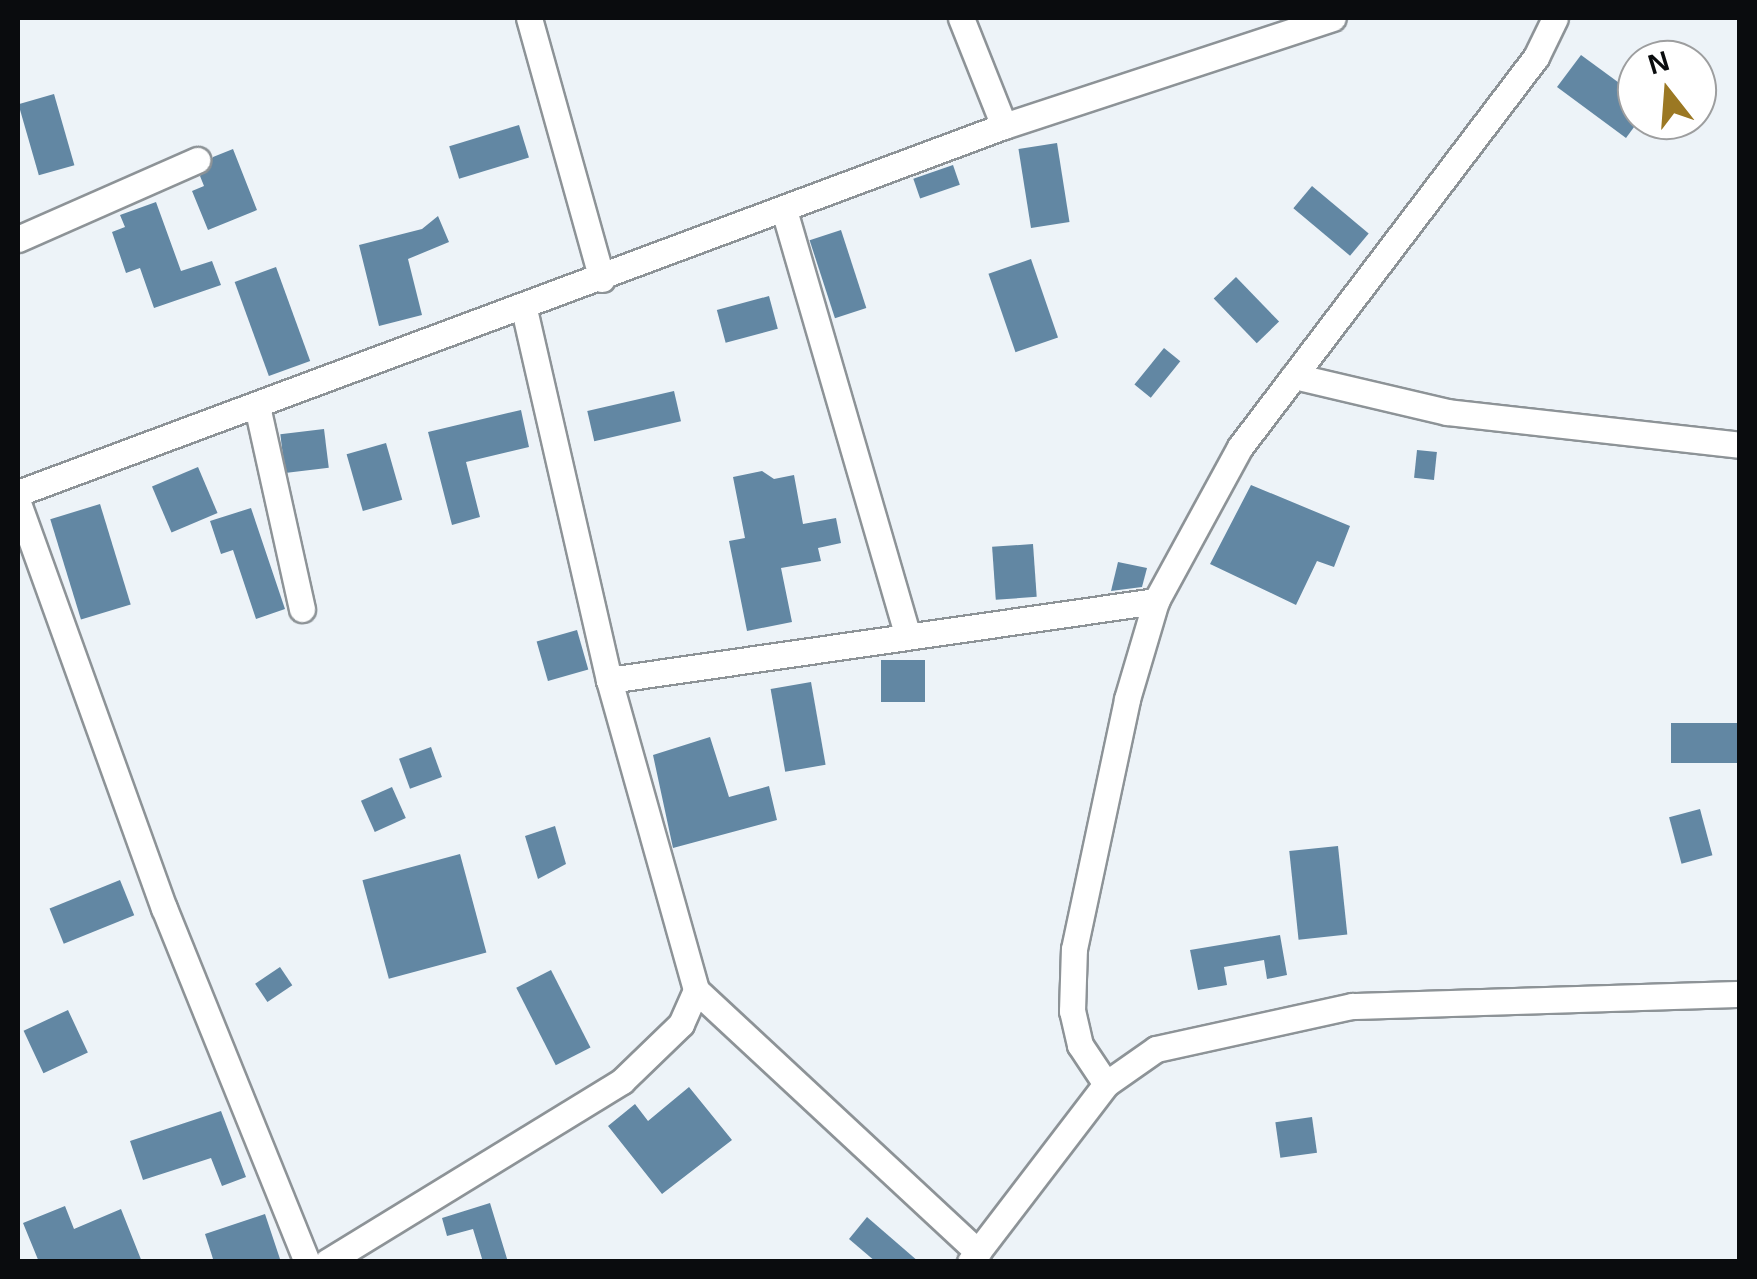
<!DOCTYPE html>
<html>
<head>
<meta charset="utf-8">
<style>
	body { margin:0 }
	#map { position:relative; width:1757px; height:1279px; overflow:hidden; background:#edf3f8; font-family:Helvetica,sans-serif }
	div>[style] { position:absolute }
	.building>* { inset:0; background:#6287a3; transform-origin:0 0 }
	.roads { filter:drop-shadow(2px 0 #8d9397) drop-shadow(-2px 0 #8d9397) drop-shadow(0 2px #8d9397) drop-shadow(0 -2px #8d9397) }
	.minor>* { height:25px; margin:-12.5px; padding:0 12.5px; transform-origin:12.5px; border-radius:12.5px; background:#fff }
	span { translate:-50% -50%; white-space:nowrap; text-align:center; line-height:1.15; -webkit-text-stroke:8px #fff; paint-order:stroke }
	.frame { position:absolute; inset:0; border:20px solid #0a0c0e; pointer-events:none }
	.north { position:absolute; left:1617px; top:40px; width:100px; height:100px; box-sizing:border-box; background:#fff; border:2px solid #9d9e9f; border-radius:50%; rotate:343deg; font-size:28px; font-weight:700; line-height:40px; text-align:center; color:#0a0c0e }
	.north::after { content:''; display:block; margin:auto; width:35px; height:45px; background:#9b7823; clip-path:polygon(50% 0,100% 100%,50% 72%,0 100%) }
</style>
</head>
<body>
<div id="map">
	<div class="building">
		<div style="clip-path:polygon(1581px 55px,1637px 96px,1637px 123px,1626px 138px,1557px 87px)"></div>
		<div style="left:54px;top:94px;width:74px;height:37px;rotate:74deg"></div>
		<div style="left:519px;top:125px;width:34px;height:73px;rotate:73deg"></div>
		<div style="left:1057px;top:143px;width:80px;height:39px;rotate:81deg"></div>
		<div style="clip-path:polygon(233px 149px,257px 210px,208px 230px,192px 191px,204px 186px,200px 176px,213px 157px)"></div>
		<div style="left:953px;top:165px;width:21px;height:42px;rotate:71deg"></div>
		<div style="left:1312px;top:186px;width:74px;height:29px;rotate:40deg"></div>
		<div style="clip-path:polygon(156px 202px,181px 271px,212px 261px,221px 285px,154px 308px,140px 268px,126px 273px,112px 232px,125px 227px,120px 215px)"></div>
		<div style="clip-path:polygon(438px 216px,449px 242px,408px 259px,422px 315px,379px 326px,359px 245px,422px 229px)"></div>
		<div style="left:841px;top:230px;width:82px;height:33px;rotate:72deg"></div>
		<div style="left:1031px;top:259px;width:83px;height:45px;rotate:71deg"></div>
		<div style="left:276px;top:267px;width:100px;height:44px;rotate:70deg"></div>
		<div style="left:1236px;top:277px;width:62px;height:31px;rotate:46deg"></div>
		<div style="left:769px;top:296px;width:34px;height:54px;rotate:75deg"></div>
		<div style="left:1164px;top:348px;width:21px;height:47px;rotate:39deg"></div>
		<div style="left:674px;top:391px;width:31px;height:89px;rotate:77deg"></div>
		<div style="clip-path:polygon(521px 410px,529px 447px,466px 462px,480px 517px,452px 525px,428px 432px)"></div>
		<div style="left:324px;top:429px;width:39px;height:44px;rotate:83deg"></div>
		<div style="left:386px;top:443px;width:59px;height:41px;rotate:74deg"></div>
		<div style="left:1417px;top:450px;width:20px;height:28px;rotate:6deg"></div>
		<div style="left:198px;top:467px;width:50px;height:50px;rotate:67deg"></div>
		<div style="clip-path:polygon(762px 471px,774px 479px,794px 475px,803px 524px,836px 518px,841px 543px,818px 548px,821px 561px,781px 568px,792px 622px,747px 631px,729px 541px,745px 538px,733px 477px)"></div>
		<div style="clip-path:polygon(1251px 485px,1350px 526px,1334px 567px,1317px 561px,1296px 605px,1210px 564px)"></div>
		<div style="left:100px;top:504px;width:105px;height:52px;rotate:73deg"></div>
		<div style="clip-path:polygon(251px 508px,285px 609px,256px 619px,233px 550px,221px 554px,210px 521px)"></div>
		<div style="left:1033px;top:544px;width:53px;height:41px;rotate:86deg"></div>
		<div style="clip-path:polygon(1118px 562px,1147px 568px,1142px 587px,1111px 591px)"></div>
		<div style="left:577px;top:630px;width:41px;height:42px;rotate:74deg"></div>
		<div style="left:925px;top:660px;width:42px;height:44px;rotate:90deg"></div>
		<div style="left:811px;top:682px;width:84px;height:41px;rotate:80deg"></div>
		<div style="left:1740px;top:723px;width:40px;height:69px;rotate:90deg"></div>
		<div style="clip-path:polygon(710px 737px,729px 797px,769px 786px,777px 820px,673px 848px,653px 755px)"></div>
		<div style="left:431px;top:747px;width:32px;height:34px;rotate:70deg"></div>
		<div style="left:392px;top:787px;width:34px;height:34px;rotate:66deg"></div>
		<div style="left:1700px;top:809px;width:48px;height:32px;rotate:75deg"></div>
		<div style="clip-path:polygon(555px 826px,566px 864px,538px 879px,525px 836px)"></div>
		<div style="left:1338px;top:846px;width:89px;height:49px;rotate:84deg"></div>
		<div style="left:460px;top:854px;width:102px;height:101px;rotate:75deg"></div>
		<div style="left:120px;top:880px;width:38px;height:76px;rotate:68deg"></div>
		<div style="clip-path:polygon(1280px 935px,1287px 975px,1267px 979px,1264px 960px,1224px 967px,1227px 985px,1198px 990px,1190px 950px)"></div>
		<div style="left:280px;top:967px;width:22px;height:30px;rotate:56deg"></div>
		<div style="left:551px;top:970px;width:87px;height:39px;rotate:63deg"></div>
		<div style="left:68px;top:1010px;width:47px;height:49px;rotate:65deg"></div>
		<div style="clip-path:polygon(689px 1087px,732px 1140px,662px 1194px,608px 1126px,635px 1104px,648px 1121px)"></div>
		<div style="clip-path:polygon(221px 1111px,246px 1177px,222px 1186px,211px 1158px,143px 1180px,130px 1141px)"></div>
		<div style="left:1312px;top:1117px;width:36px;height:37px;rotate:82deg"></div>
		<div style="clip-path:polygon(490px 1203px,508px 1262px,483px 1262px,473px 1229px,447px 1236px,442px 1218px)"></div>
		<div style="clip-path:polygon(65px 1206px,74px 1229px,121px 1209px,142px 1262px,39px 1262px,23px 1223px)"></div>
		<div style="clip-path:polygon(265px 1214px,281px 1262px,214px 1262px,205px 1234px)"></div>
		<div style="clip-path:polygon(867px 1217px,919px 1262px,876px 1262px,849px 1239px)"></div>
	</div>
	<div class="roads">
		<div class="minor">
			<div style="left:529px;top:18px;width:271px;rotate:74.4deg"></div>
			<div style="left:961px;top:18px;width:116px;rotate:68.3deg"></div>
			<div style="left:784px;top:210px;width:441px;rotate:73.8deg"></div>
			<div style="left:18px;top:239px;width:196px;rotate:-23.8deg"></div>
			<div style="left:524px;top:309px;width:381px;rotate:77.1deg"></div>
			<div style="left:609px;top:680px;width:322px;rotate:74.3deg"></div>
			<div style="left:696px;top:990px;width:385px;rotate:42.9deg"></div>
			<div style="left:1294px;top:376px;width:157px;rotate:13.2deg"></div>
			<div style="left:1447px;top:412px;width:295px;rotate:6.4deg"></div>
			<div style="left:257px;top:406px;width:208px;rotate:77.5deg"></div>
			<div style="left:18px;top:493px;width:1052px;rotate:-20.42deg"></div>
			<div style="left:1004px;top:126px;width:346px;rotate:-18.2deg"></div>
			<div style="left:18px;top:503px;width:431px;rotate:70.2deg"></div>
			<div style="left:164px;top:908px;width:382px;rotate:68deg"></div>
			<div style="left:609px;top:680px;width:553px;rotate:-8.22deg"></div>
			<div style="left:1106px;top:1084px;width:47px;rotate:-123.7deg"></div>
			<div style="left:1080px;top:1045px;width:35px;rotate:-103deg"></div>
			<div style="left:1072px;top:1011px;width:62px;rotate:-88.2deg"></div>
			<div style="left:1074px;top:949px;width:256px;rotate:-78deg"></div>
			<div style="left:1127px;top:699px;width:102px;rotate:-73.5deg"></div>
			<div style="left:1156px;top:601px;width:175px;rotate:-61.4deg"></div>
			<div style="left:1240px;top:447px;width:490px;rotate:-52.8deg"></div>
			<div style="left:1536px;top:57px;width:43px;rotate:-64deg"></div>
			<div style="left:327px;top:1262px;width:346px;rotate:-31.5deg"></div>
			<div style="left:622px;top:1081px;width:82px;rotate:-44deg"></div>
			<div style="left:681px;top:1024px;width:37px;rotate:-66deg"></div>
			<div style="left:970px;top:1262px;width:224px;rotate:-52.6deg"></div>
			<div style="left:1106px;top:1084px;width:61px;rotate:-35deg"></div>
			<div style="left:1156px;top:1049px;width:201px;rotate:-12.4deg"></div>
			<div style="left:1352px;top:1006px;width:388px;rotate:-1.8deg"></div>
		</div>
	</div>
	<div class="frame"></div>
	<div class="north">N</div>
</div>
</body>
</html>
